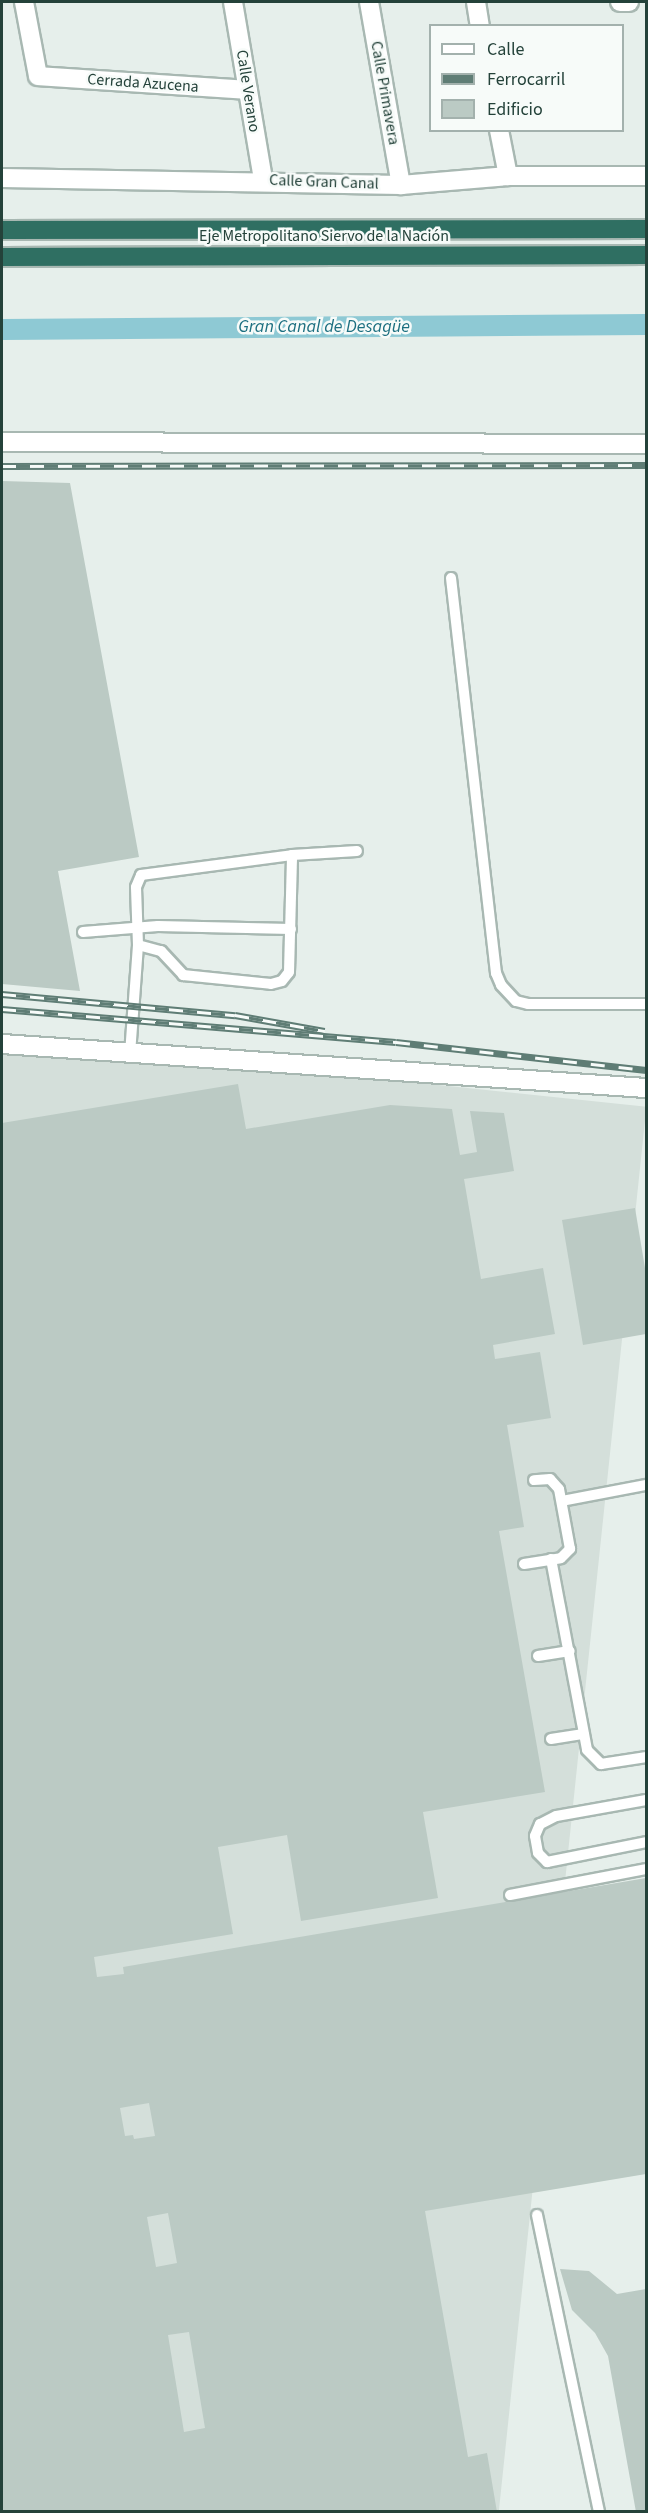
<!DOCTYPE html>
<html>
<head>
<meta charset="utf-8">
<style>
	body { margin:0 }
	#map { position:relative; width:648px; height:2513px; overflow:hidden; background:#e6efeb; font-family:"Source Sans 3",sans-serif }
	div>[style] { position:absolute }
	.built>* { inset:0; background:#d4dfda; transform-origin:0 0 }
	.canal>* { height:21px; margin:-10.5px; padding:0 10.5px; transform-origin:10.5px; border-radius:10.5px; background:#8ec9d4 }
	.building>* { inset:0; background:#bbcac4 }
	.roads { filter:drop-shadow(2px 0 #a8b8b2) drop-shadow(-2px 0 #a8b8b2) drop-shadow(0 2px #a8b8b2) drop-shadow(0 -2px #a8b8b2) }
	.lane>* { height:10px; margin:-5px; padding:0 5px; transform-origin:5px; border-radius:5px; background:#fff }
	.street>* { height:18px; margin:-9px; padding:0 9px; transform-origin:9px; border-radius:9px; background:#fff }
	.highway>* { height:18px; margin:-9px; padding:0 9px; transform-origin:9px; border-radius:9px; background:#2f6f62 }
	.rail>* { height:7px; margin-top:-3.5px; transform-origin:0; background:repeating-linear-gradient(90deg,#f7fbf9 0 14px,#5f7d75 0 28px); box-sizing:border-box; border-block:2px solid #5f7d75 }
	span { translate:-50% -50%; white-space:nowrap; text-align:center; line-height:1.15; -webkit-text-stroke:5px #f7fbf9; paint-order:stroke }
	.street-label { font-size:16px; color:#24423a }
	.water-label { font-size:18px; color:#1c6f80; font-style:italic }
	.frame { position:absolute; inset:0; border:3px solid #24423a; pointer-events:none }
	.legend { position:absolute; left:429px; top:24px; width:195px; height:108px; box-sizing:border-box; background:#f7fbf9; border:2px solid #a3b1ad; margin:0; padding:8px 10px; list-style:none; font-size:18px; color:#24423a }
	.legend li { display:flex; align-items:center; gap:12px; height:30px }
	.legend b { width:30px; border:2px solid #a3b1ad }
</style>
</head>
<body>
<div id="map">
	<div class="built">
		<div style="left:2px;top:1039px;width:648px;height:1473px;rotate:6deg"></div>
	</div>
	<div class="canal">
		<div style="left:2px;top:329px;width:644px;rotate:-0.44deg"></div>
	</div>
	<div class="building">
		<div style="clip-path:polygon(2px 481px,70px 483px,139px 857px,58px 871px,80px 991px,2px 984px)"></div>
		<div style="clip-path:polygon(evenodd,238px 1084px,246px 1129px,390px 1105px,452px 1109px,460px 1155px,477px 1152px,470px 1111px,504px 1113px,514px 1171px,464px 1179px,481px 1279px,543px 1268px,555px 1334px,493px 1345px,495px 1359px,540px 1352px,551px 1418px,507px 1425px,524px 1527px,499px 1531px,545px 1792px,423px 1812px,438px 1898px,301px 1921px,287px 1835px,218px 1847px,233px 1934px,94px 1957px,97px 1977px,124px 1974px,123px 1967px,646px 1878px,646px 2174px,425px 2211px,468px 2457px,487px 2453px,497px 2512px,2px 2512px,2px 1123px,238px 1084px,149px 2103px,155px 2136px,134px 2139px,133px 2135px,125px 2136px,120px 2108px,149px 2103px,238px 1084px,168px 2213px,177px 2263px,156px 2267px,147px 2217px,168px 2213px,238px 1084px,189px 2332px,205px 2428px,184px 2432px,168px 2335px,189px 2332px)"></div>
		<div style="clip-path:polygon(635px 1208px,646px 1274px,646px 1334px,583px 1345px,562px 1220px)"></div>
		<div style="clip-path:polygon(560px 2269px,589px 2271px,617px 2294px,646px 2289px,646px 2512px,636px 2512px,608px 2356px,595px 2333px,572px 2310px)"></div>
	</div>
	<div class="roads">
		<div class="lane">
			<div style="left:451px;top:578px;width:398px;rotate:83.5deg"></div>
			<div style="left:496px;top:973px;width:13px;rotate:67deg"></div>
			<div style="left:501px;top:985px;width:22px;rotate:47deg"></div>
			<div style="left:516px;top:1001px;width:12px;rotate:14deg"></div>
			<div style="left:528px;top:1004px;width:118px"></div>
			<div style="left:83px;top:932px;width:75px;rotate:-4.6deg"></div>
			<div style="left:158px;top:926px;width:133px;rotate:1.3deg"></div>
			<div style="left:138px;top:945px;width:24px;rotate:15deg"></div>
			<div style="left:161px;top:951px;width:33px;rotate:47deg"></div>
			<div style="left:183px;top:975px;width:88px;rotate:5.8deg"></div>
			<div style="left:271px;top:984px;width:11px;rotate:-15deg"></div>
			<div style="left:282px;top:981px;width:11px;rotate:-52deg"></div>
			<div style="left:289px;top:972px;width:117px;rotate:-88.5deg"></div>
			<div style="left:130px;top:1054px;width:109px;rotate:-85.8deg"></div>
			<div style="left:138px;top:945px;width:58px;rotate:-92deg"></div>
			<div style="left:136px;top:887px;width:13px;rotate:-67deg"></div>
			<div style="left:141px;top:875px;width:152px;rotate:-7.5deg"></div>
			<div style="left:292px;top:855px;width:65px;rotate:-3.5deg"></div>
			<div style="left:562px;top:1501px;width:86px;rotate:-10.8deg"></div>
			<div style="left:551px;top:1559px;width:194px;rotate:79.3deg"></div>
			<div style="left:587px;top:1750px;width:20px;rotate:45deg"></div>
			<div style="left:601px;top:1764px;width:46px;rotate:-8.8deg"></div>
			<div style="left:524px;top:1564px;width:37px;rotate:-9deg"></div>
			<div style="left:561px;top:1558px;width:13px;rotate:-45deg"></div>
			<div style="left:570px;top:1549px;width:61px;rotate:-100.4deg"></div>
			<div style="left:559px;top:1489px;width:13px;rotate:-132deg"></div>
			<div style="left:550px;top:1479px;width:16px;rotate:176deg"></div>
			<div style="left:538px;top:1656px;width:32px;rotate:-9deg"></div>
			<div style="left:551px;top:1739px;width:33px;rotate:-9deg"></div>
			<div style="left:646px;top:1800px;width:91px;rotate:169.9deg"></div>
			<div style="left:556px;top:1816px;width:18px;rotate:153deg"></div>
			<div style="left:540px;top:1824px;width:13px;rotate:113deg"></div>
			<div style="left:535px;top:1836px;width:17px;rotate:80deg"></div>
			<div style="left:538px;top:1853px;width:13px;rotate:45deg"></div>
			<div style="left:547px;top:1862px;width:101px;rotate:-11.4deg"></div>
			<div style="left:510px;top:1895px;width:138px;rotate:-10.8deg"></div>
			<div style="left:537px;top:2215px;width:303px;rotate:78.2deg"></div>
		</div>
		<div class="street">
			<div style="left:24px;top:2px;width:75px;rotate:79.3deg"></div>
			<div style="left:38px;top:76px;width:210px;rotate:3.8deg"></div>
			<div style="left:233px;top:2px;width:181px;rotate:80.4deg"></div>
			<div style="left:369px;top:2px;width:186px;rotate:80.1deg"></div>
			<div style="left:476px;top:2px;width:24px;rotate:81deg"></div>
			<div style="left:620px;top:2px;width:9px"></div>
			<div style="left:499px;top:130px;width:47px;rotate:78.9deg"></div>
			<div style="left:2px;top:178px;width:399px;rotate:1deg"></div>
			<div style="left:401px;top:185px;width:107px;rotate:-4.8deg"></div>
			<div style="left:508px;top:176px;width:138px"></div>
			<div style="left:2px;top:442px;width:644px;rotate:0.18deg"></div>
			<div style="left:2px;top:1044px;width:646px;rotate:3.91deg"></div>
		</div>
		<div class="highway">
			<div style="left:2px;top:230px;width:644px;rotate:-0.09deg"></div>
			<div style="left:2px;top:257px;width:644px;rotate:-0.18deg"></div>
		</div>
	</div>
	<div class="rail">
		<div style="left:2px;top:466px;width:644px;rotate:-0.09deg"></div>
		<div style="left:2px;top:994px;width:234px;rotate:5.2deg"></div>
		<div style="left:235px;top:1015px;width:91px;rotate:10.1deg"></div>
		<div style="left:2px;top:1009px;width:395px;rotate:4.8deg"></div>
		<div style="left:396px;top:1042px;width:252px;rotate:6.4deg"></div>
	</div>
	<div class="street-label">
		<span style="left:143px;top:83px;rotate:4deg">Cerrada Azucena</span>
		<span style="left:248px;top:91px;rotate:81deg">Calle Verano</span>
		<span style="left:385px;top:93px;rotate:80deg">Calle Primavera</span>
		<span style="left:324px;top:182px;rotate:2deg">Calle Gran Canal</span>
		<span style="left:324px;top:236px">Eje Metropolitano Siervo de la Nación</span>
	</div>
	<div class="water-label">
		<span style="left:324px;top:327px">Gran Canal de Desagüe</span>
	</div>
	<div class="frame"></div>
	<ul class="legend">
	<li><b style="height:8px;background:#fff"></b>Calle</li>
	<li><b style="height:8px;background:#5f7d75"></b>Ferrocarril</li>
	<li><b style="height:16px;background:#bbcac4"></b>Edificio</li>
	</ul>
</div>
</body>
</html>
